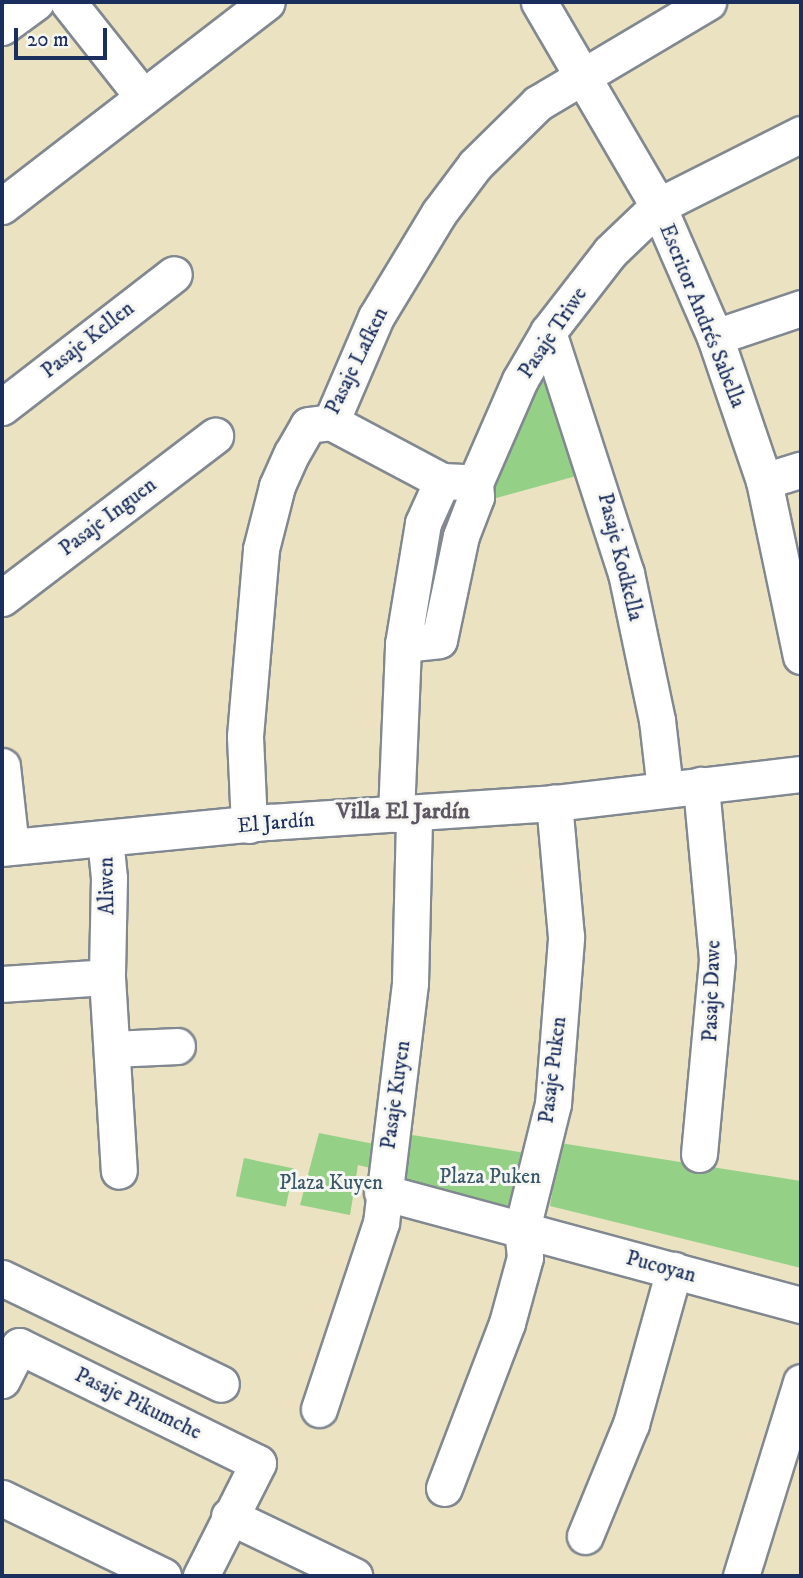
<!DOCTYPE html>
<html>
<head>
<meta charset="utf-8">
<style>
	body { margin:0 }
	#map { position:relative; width:803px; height:1578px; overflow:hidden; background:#eae2c1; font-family:"IM FELL DW Pica",serif }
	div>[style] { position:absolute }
	.green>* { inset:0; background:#94d187; transform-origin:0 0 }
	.roads { filter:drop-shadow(2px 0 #828890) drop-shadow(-2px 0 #828890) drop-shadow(0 2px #828890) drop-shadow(0 -2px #828890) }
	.street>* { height:35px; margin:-17.5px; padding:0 17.5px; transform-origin:17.5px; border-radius:17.5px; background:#fff }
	span { translate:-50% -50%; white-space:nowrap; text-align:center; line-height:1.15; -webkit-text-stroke:6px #f6f6f2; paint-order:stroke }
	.street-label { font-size:21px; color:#1b2f5e }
	.park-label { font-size:21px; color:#395868 }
	.neighbourhood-label { font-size:23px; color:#5d5763; font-weight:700 }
	.frame { position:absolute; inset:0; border:4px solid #1b2f5e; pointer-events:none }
	.scale { position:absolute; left:14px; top:28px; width:93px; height:32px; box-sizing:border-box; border:4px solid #1b2f5e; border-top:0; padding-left:9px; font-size:21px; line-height:24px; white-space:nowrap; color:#1b2f5e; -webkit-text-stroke:5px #f6f6f2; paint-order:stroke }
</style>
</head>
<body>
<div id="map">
	<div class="green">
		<div style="clip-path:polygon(533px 382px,553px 383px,580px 475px,485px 501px)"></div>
		<div style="clip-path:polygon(319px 1133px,384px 1146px,379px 1170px,358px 1165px,350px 1215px,300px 1205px)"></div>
		<div style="clip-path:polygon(412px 1135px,526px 1153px,516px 1216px,405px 1184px)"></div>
		<div style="clip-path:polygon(560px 1143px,801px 1181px,801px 1268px,550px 1206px)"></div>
		<div style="left:244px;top:1158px;width:51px;height:39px;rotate:12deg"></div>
	</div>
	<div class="roads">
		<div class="street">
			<div style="left:68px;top:2px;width:121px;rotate:51.7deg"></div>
			<div style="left:539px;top:2px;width:236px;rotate:59.7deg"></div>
			<div style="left:658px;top:206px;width:143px;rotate:66.5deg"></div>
			<div style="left:715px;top:337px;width:152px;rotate:71.2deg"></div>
			<div style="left:764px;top:481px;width:179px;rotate:78.1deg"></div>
			<div style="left:2px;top:27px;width:42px;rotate:-36.3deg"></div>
			<div style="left:2px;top:206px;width:334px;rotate:-37.6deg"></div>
			<div style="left:548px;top:332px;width:253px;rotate:72.1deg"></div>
			<div style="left:626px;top:573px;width:150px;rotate:78.1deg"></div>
			<div style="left:657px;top:720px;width:69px;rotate:83.4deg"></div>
			<div style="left:715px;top:337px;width:91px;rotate:-18.6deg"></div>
			<div style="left:2px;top:407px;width:217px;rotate:-37.7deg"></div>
			<div style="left:331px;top:422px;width:126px;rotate:28deg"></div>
			<div style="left:442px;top:481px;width:21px;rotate:3deg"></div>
			<div style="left:764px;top:481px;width:39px;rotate:-17deg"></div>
			<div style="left:2px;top:598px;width:268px;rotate:-37.3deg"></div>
			<div style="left:403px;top:644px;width:36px;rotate:-6deg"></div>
			<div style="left:439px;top:640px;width:106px;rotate:-78.1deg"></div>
			<div style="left:461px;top:536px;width:42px;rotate:-69deg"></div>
			<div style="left:476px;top:497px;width:14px;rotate:-94deg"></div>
			<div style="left:475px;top:483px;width:112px;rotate:-66.4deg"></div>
			<div style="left:520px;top:380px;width:56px;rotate:-59.7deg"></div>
			<div style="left:548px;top:332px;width:101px;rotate:-52.2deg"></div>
			<div style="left:610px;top:252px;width:66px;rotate:-43.8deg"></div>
			<div style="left:658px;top:206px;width:160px;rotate:-26.7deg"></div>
			<div style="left:2px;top:766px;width:81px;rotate:83.7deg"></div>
			<div style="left:396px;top:814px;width:170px;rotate:-87.6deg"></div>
			<div style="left:403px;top:644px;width:123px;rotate:-80.6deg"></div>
			<div style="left:423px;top:523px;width:46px;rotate:-65.7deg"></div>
			<div style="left:249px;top:825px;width:89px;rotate:-92.6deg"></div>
			<div style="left:245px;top:736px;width:188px;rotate:-85.1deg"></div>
			<div style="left:261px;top:549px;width:65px;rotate:-75.7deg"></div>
			<div style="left:277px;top:486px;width:36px;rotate:-66deg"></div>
			<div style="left:292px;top:453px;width:32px;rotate:-60deg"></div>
			<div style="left:308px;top:425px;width:23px;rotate:-7deg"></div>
			<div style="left:331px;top:422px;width:114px;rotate:-66.8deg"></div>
			<div style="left:376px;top:317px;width:122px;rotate:-58.8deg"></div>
			<div style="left:439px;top:213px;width:60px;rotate:-53.1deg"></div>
			<div style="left:475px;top:165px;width:88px;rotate:-44.5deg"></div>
			<div style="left:538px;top:103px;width:198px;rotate:-30.7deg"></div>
			<div style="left:105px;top:838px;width:40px;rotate:84.3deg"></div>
			<div style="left:109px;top:878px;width:99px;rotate:91.2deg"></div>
			<div style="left:107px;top:977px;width:194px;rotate:86.5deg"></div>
			<div style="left:2px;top:848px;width:268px;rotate:-5.6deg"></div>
			<div style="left:269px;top:822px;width:286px;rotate:-3.8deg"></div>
			<div style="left:554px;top:803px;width:249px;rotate:-6.7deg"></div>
			<div style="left:2px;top:984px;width:105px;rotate:-3.8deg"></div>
			<div style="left:113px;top:1049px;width:64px;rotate:-2.7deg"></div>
			<div style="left:699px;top:1154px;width:196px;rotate:-84.7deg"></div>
			<div style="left:717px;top:959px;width:175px;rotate:-95.3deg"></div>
			<div style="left:382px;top:1192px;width:434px;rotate:15.1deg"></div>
			<div style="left:2px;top:1278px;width:243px;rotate:25.8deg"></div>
			<div style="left:2px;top:1380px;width:38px;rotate:-63deg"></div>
			<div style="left:19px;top:1346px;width:266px;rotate:26.1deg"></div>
			<div style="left:258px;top:1463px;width:127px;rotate:116.8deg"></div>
			<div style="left:319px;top:1409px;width:196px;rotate:-71.6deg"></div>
			<div style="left:381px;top:1223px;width:242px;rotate:-83.1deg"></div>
			<div style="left:410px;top:983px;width:169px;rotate:-88.6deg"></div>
			<div style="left:444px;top:1488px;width:177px;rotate:-69.1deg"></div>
			<div style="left:507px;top:1323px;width:68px;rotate:-74.7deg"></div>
			<div style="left:525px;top:1257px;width:28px;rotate:-96deg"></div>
			<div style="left:522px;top:1229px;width:129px;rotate:-76.1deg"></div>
			<div style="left:553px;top:1104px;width:168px;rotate:-85.5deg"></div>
			<div style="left:566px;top:937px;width:135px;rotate:-95.1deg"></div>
			<div style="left:2px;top:1498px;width:179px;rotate:25.8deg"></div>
			<div style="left:229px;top:1516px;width:139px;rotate:25.6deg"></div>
			<div style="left:585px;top:1536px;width:121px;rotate:-67.7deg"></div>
			<div style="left:631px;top:1424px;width:160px;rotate:-74.4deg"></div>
			<div style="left:741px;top:1576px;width:203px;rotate:-72.8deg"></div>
		</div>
	</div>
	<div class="street-label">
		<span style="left:702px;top:316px;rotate:68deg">Escritor Andrés Sabella</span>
		<span style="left:553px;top:333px;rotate:-56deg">Pasaje Triwe</span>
		<span style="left:88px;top:340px;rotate:-38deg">Pasaje Kellen</span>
		<span style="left:357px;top:361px;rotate:-64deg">Pasaje Lafken</span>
		<span style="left:108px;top:517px;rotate:-37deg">Pasaje Inguen</span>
		<span style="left:620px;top:557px;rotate:76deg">Pasaje Kodkella</span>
		<span style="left:276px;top:823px;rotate:-5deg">El Jardín</span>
		<span style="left:107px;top:886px;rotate:-91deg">Aliwen</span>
		<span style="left:712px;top:991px;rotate:-88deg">Pasaje Dawe</span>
		<span style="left:553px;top:1070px;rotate:-83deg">Pasaje Puken</span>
		<span style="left:396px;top:1095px;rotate:-82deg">Pasaje Kuyen</span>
		<span style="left:661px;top:1267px;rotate:15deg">Pucoyan</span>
		<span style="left:138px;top:1404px;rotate:26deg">Pasaje Pikumche</span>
	</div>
	<div class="park-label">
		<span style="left:490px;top:1177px">Plaza Puken</span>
		<span style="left:331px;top:1183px">Plaza Kuyen</span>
	</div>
	<div class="neighbourhood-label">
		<span style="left:403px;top:812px">Villa El Jardín</span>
	</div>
	<div class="frame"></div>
	<div class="scale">20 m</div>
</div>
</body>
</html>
